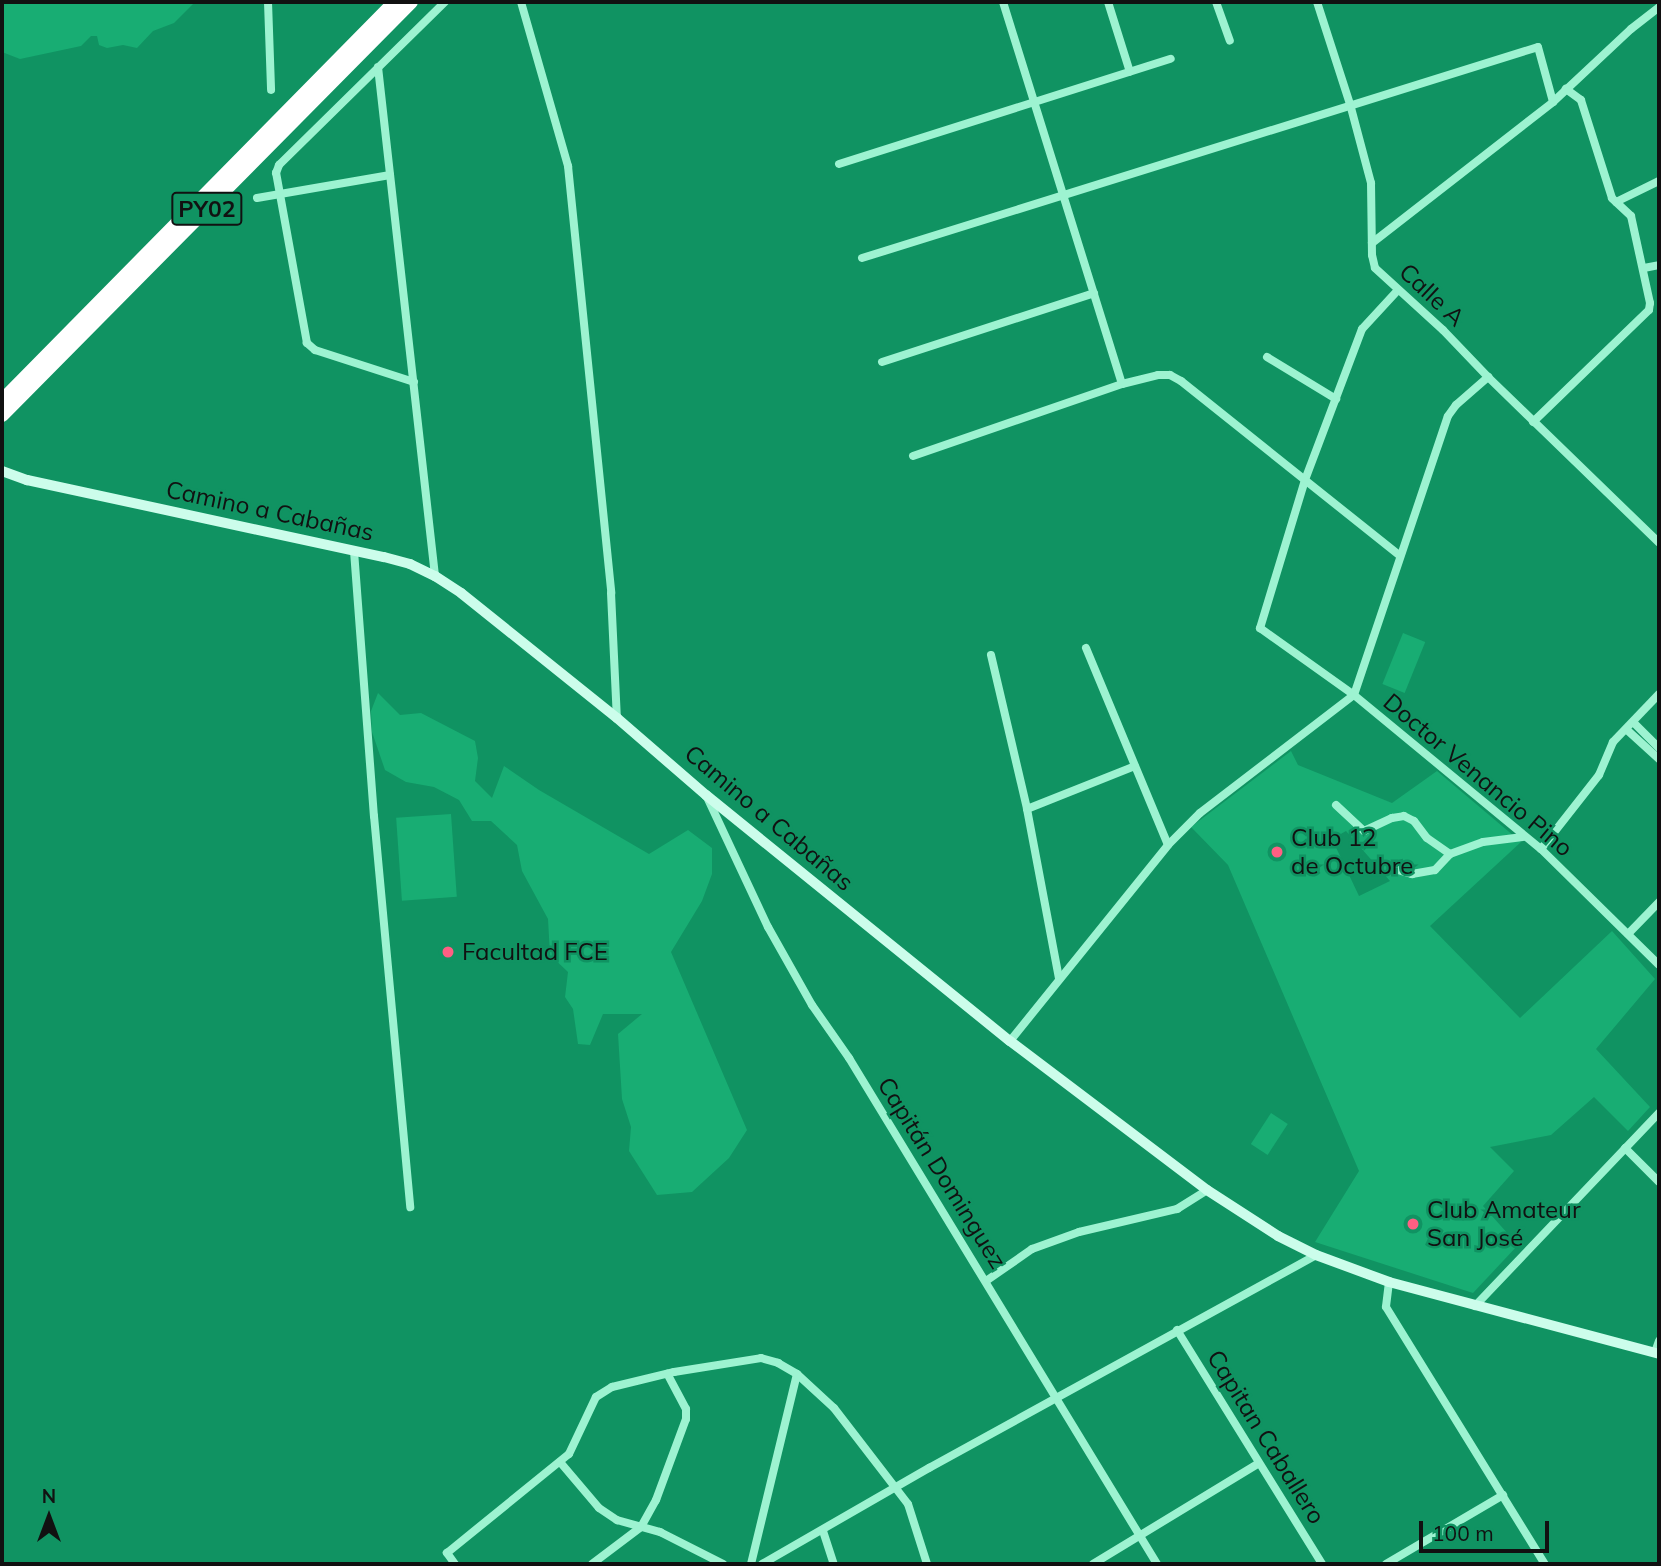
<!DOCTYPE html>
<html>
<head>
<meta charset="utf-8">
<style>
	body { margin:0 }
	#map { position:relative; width:1661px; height:1566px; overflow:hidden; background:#109362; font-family:Mulish,sans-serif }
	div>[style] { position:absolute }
	.green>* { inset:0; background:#18ad73; transform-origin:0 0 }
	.street>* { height:8px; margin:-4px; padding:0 4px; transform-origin:4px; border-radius:4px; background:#9df3d1 }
	.secondary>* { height:10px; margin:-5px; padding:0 5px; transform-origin:5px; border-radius:5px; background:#ccfdeb }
	.highway>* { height:14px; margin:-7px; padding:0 7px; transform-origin:7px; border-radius:7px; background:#fff }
	.dots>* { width:19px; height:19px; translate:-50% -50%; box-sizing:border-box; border:4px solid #109362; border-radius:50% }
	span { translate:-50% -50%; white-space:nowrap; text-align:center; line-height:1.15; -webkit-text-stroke:5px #109362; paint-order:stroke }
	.shield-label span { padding:2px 5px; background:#109362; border:2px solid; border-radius:5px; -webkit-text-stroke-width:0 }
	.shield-label { font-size:23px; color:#111; font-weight:700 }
	.street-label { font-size:24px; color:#111 }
	.poi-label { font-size:24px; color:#111 }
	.left { translate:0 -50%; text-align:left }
	.frame { position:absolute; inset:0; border:4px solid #111; pointer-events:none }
	.north { position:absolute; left:14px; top:1482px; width:70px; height:70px; -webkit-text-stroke:5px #109362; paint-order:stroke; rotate:0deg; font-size:19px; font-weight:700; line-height:28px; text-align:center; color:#111 }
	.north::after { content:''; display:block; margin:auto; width:24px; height:32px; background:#111; clip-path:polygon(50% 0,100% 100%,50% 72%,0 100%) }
	.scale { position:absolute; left:1419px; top:1521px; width:130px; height:32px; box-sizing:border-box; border:4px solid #111; border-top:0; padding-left:9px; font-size:21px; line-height:24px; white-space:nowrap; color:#111; -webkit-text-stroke:5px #109362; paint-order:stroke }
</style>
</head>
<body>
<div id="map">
	<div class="green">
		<div style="clip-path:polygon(2px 2px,195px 2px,174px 23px,153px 31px,137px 48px,123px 45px,107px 48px,99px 45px,97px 36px,91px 36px,81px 46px,20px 59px,2px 52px)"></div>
		<div style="left:1403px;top:633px;width:24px;height:55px;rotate:22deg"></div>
		<div style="clip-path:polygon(378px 693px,400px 715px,421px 713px,475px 741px,478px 758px,475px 781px,492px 798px,504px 766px,539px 790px,649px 854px,688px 830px,712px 848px,712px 874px,702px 901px,671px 952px,747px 1130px,729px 1158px,692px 1192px,657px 1195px,629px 1151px,631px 1127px,622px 1099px,618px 1034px,642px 1014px,603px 1014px,590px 1045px,578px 1044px,573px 1009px,565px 997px,568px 972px,550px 955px,548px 919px,522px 871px,517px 845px,491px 821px,472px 821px,459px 800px,434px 787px,406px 782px,385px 770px,372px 732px,371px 711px)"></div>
		<div style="clip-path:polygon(evenodd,1291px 751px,1298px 765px,1392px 803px,1437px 771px,1521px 842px,1430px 926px,1520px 1018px,1612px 931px,1655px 979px,1596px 1049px,1650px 1107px,1628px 1131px,1594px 1097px,1551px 1135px,1490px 1147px,1514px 1171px,1483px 1206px,1518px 1245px,1473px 1293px,1315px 1242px,1359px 1171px,1228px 865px,1191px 827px,1291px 751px,1346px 831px,1390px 881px,1359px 896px,1332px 839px,1346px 831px)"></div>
		<div style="left:451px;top:814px;width:83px;height:55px;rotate:86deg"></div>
		<div style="left:1271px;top:1113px;width:20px;height:37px;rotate:33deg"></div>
	</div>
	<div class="street">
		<div style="left:268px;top:2px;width:88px;rotate:88deg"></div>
		<div style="left:521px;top:2px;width:171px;rotate:74deg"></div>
		<div style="left:568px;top:166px;width:429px;rotate:84.2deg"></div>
		<div style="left:611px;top:593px;width:125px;rotate:87.3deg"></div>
		<div style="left:1003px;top:2px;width:400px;rotate:72.7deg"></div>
		<div style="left:1108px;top:2px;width:73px;rotate:72.6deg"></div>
		<div style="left:1216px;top:2px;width:41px;rotate:70.3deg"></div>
		<div style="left:1317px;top:2px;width:107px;rotate:72.1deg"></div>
		<div style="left:1350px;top:104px;width:82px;rotate:75.1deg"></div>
		<div style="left:1371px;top:183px;width:72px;rotate:89.2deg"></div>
		<div style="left:1372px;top:255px;width:13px;rotate:77deg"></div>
		<div style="left:1375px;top:268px;width:92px;rotate:42.4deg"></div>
		<div style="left:1443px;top:330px;width:65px;rotate:46.2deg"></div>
		<div style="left:1488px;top:377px;width:238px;rotate:44.1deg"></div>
		<div style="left:378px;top:67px;width:512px;rotate:83.61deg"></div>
		<div style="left:839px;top:164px;width:348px;rotate:-17.6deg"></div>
		<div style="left:257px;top:198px;width:135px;rotate:-9.8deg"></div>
		<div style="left:1616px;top:202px;width:48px;rotate:-26deg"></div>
		<div style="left:1372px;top:243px;width:229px;rotate:-37.9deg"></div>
		<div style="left:1553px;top:102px;width:107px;rotate:-43.1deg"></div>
		<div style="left:1631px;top:29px;width:36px;rotate:-38deg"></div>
		<div style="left:862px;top:258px;width:708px;rotate:-17.33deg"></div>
		<div style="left:1538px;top:47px;width:57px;rotate:74.7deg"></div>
		<div style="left:1644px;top:268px;width:15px;rotate:-11deg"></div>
		<div style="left:1398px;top:290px;width:53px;rotate:132.7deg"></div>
		<div style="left:1362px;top:329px;width:161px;rotate:110.7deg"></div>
		<div style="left:1305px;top:480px;width:155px;rotate:106.9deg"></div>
		<div style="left:1260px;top:628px;width:115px;rotate:35.5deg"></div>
		<div style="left:1354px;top:695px;width:242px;rotate:39.5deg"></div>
		<div style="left:1541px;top:849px;width:165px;rotate:44.5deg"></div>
		<div style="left:1267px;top:357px;width:81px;rotate:31.3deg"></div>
		<div style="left:882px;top:362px;width:223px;rotate:-18deg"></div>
		<div style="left:414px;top:382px;width:104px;rotate:-162.1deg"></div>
		<div style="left:315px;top:350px;width:11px;rotate:-139deg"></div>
		<div style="left:307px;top:343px;width:173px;rotate:-100.3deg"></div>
		<div style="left:276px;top:173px;width:9px;rotate:-69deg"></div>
		<div style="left:279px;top:165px;width:233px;rotate:-44.5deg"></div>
		<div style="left:1533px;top:422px;width:161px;rotate:-44deg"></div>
		<div style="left:1649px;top:310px;width:7px;rotate:-82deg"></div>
		<div style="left:1650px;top:303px;width:89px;rotate:-102.3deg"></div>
		<div style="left:1631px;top:216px;width:26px;rotate:-137deg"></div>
		<div style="left:1612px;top:198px;width:103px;rotate:-107.6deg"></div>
		<div style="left:1581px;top:100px;width:19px;rotate:-144deg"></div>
		<div style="left:913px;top:456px;width:221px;rotate:-19deg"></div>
		<div style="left:1122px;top:384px;width:37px;rotate:-14deg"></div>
		<div style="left:1158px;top:375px;width:12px"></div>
		<div style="left:1170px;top:375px;width:13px;rotate:29deg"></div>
		<div style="left:1181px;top:381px;width:280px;rotate:38.6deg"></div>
		<div style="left:354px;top:551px;width:266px;rotate:85.7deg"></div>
		<div style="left:374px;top:816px;width:393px;rotate:84.7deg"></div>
		<div style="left:1086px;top:648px;width:213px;rotate:67.4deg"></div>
		<div style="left:991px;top:655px;width:158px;rotate:76.8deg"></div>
		<div style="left:1027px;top:809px;width:173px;rotate:79.3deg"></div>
		<div style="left:1633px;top:722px;width:37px;rotate:45deg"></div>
		<div style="left:1626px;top:729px;width:45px;rotate:42.3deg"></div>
		<div style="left:707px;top:797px;width:144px;rotate:64.9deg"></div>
		<div style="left:768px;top:927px;width:90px;rotate:60.6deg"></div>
		<div style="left:812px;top:1005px;width:65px;rotate:55.1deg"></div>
		<div style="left:849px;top:1058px;width:592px;rotate:58.67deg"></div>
		<div style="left:1336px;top:805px;width:38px;rotate:43deg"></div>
		<div style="left:1364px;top:831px;width:31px;rotate:-25deg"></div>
		<div style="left:1392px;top:818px;width:12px;rotate:-9deg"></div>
		<div style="left:1404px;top:816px;width:11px;rotate:27deg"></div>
		<div style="left:1414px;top:821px;width:21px;rotate:53deg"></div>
		<div style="left:1427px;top:838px;width:28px;rotate:35deg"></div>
		<div style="left:1450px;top:854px;width:35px;rotate:-20deg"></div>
		<div style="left:1483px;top:842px;width:40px;rotate:-7.1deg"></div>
		<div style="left:1027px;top:809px;width:116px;rotate:-21.7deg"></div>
		<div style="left:1541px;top:849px;width:94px;rotate:-51.9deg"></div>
		<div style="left:1599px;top:775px;width:36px;rotate:-67deg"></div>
		<div style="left:1613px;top:742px;width:66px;rotate:-46.2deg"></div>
		<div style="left:1391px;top:868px;width:22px;rotate:16deg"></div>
		<div style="left:1412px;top:874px;width:23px;rotate:-10deg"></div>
		<div style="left:1435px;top:870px;width:22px;rotate:-47deg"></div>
		<div style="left:1628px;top:934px;width:45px;rotate:-45.9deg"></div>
		<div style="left:1010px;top:1041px;width:252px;rotate:-51.1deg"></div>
		<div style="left:1168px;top:845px;width:45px;rotate:-45deg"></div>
		<div style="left:1200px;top:813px;width:194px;rotate:-37.5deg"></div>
		<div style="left:1354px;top:695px;width:294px;rotate:-71.4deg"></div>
		<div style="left:1448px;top:416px;width:14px;rotate:-54deg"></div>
		<div style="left:1456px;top:405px;width:43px;rotate:-41.2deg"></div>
		<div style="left:1625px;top:1148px;width:48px;rotate:45deg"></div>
		<div style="left:986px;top:1281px;width:56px;rotate:-34.8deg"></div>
		<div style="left:1032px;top:1249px;width:50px;rotate:-19.9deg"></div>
		<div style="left:1079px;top:1232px;width:101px;rotate:-13.2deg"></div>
		<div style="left:1177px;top:1209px;width:36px;rotate:-32deg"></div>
		<div style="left:1389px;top:1282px;width:25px;rotate:97deg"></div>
		<div style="left:1386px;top:1307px;width:302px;rotate:58.3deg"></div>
		<div style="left:1475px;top:1306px;width:267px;rotate:-46.4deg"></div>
		<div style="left:1177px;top:1330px;width:275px;rotate:58.2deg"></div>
		<div style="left:1655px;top:1352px;width:12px;rotate:-70deg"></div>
		<div style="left:560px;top:1462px;width:60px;rotate:49.7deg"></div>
		<div style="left:599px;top:1508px;width:22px;rotate:34deg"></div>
		<div style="left:617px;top:1520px;width:45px;rotate:15.6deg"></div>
		<div style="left:660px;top:1532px;width:71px;rotate:26.9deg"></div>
		<div style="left:823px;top:1531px;width:35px;rotate:72deg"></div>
		<div style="left:455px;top:1564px;width:14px;rotate:-126deg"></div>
		<div style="left:447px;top:1553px;width:157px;rotate:-39.1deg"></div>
		<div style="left:569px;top:1454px;width:63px;rotate:-64.7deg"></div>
		<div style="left:596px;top:1397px;width:19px;rotate:-32deg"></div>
		<div style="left:612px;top:1387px;width:64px;rotate:-13.6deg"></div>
		<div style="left:674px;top:1372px;width:88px;rotate:-9.1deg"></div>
		<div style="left:761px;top:1358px;width:18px;rotate:16deg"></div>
		<div style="left:778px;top:1363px;width:22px;rotate:30deg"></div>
		<div style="left:797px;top:1374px;width:50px;rotate:42.6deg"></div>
		<div style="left:834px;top:1408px;width:121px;rotate:52.4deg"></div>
		<div style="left:908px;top:1504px;width:63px;rotate:72.4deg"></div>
		<div style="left:592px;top:1564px;width:61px;rotate:-37.1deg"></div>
		<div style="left:641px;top:1527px;width:31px;rotate:-61deg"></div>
		<div style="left:656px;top:1500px;width:86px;rotate:-69.7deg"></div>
		<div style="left:686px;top:1419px;width:10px;rotate:-90deg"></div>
		<div style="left:686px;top:1409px;width:40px;rotate:-118deg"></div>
		<div style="left:751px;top:1564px;width:195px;rotate:-76.4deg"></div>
		<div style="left:762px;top:1564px;width:193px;rotate:-29.9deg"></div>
		<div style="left:929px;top:1468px;width:442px;rotate:-28.8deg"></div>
		<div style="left:1093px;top:1564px;width:194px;rotate:-31.3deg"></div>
		<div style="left:1386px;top:1564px;width:136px;rotate:-30.5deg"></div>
	</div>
	<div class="secondary">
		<div style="left:2px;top:471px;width:27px;rotate:20deg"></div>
		<div style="left:27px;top:480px;width:365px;rotate:12.2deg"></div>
		<div style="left:384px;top:557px;width:27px;rotate:15deg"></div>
		<div style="left:410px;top:564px;width:28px;rotate:26deg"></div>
		<div style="left:435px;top:576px;width:31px;rotate:33deg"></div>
		<div style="left:461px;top:593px;width:200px;rotate:38.7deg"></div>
		<div style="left:617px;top:718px;width:118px;rotate:40.9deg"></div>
		<div style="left:706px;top:795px;width:391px;rotate:39deg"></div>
		<div style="left:1010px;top:1041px;width:247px;rotate:37.1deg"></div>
		<div style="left:1207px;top:1190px;width:85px;rotate:32.9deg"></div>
		<div style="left:1278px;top:1236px;width:42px;rotate:26.6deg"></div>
		<div style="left:1316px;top:1255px;width:78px;rotate:20.3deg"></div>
		<div style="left:1389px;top:1282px;width:279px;rotate:14.9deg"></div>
	</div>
	<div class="highway">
		<div style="left:2px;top:401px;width:560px;rotate:-45.43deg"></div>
		<div style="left:2px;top:415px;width:581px;rotate:-45.28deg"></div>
	</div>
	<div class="dots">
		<div style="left:1277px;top:852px;background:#ff5f83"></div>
		<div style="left:448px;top:952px;background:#ff5f83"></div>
		<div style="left:1413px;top:1224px;background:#ff5f83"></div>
	</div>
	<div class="shield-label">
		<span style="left:207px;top:209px">PY02</span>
	</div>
	<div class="street-label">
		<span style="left:1432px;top:295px;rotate:43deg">Calle A</span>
		<span style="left:270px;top:511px;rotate:12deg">Camino a Cabañas</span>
		<span style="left:1478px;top:775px;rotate:40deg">Doctor Venancio Pino</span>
		<span style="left:769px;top:818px;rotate:40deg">Camino a Cabañas</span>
		<span style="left:942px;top:1173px;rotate:58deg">Capitán Dominguez</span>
		<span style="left:1266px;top:1437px;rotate:58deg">Capitan Caballero</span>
	</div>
	<div class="poi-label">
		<span class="left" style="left:1291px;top:852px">Club 12<br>de Octubre</span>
		<span class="left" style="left:462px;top:952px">Facultad FCE</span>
		<span class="left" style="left:1427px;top:1224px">Club Amateur<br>San José</span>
	</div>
	<div class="frame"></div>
	<div class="north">N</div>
	<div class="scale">100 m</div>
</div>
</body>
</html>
